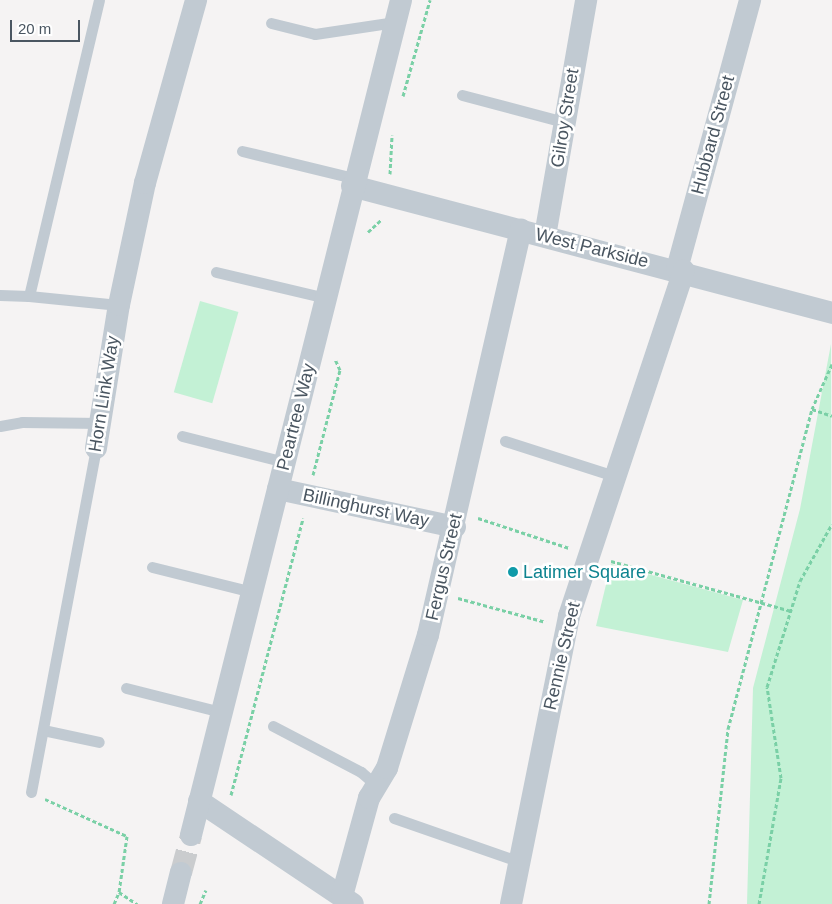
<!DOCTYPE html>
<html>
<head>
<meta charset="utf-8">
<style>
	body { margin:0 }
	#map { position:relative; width:832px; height:904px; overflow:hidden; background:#f5f3f3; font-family:Helvetica,sans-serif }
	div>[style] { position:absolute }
	.green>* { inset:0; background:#c3f1d5; transform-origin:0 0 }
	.street-tunnel>* { height:22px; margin-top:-11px; transform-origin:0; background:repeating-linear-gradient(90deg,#caccce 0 22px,transparent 0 33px) }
	.path>* { height:3px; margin-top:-1.5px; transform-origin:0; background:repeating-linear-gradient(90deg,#7ad0a6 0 4px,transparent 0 6.5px) }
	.lane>* { height:11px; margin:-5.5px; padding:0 5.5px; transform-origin:5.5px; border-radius:5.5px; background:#c1cad2 }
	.street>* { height:22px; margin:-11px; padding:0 11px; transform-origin:11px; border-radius:11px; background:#c1cad2 }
	.dots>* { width:14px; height:14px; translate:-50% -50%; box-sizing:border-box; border:2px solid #fff; border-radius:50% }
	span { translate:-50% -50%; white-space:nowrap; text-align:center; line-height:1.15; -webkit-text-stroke:5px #fff; paint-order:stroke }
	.street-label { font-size:18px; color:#4a5661 }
	.culture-label { font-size:18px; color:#0d838f }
	.left { translate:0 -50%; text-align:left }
	.scale { position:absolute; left:10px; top:20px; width:70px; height:22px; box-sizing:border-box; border:2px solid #4a5661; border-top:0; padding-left:6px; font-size:15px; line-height:18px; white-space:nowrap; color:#4a5661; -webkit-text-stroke:4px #fff; paint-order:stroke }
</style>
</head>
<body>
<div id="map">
	<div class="green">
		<div style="left:200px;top:301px;width:40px;height:95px;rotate:16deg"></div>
		<div style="clip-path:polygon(831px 344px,832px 904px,747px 904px,753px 688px,800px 509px)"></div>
		<div style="clip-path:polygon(611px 564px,743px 600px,728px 652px,596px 626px)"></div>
	</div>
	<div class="street-tunnel">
		<div style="left:181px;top:873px;width:39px;rotate:-75deg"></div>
	</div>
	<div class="path">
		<div style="left:403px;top:96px;width:100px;rotate:-74.3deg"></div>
		<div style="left:390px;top:174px;width:39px;rotate:-87deg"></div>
		<div style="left:368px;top:232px;width:18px;rotate:-43deg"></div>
		<div style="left:832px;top:364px;width:49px;rotate:114deg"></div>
		<div style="left:812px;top:409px;width:21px;rotate:19deg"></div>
		<div style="left:313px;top:475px;width:108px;rotate:-75.6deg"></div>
		<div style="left:340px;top:370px;width:12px;rotate:-114deg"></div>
		<div style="left:478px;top:518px;width:96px;rotate:18.2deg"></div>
		<div style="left:611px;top:561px;width:187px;rotate:15.5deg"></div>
		<div style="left:458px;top:598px;width:91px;rotate:15.3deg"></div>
		<div style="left:231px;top:795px;width:286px;rotate:-75.4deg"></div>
		<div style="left:45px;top:799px;width:90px;rotate:24.3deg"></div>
		<div style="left:127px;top:836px;width:57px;rotate:98.1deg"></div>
		<div style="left:114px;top:904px;width:13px;rotate:-67deg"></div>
		<div style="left:119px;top:892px;width:22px;rotate:34deg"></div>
		<div style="left:200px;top:904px;width:15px;rotate:-67deg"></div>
		<div style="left:709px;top:904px;width:176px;rotate:-83.8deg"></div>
		<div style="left:728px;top:729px;width:331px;rotate:-75.3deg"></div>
		<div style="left:759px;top:904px;width:128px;rotate:-80.1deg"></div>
		<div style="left:781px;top:778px;width:92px;rotate:-98.7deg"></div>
		<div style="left:767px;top:687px;width:111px;rotate:-72.7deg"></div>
		<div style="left:800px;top:581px;width:65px;rotate:-60.7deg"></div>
	</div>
	<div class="lane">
		<div style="left:271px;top:23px;width:45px;rotate:14deg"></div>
		<div style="left:315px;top:34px;width:81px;rotate:-8.5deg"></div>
		<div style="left:462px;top:95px;width:106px;rotate:14.8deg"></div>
		<div style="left:242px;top:151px;width:115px;rotate:13.6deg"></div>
		<div style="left:216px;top:272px;width:113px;rotate:13.3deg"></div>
		<div style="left:0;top:295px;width:29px;rotate:2deg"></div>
		<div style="left:29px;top:296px;width:304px;rotate:-76.7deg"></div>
		<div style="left:29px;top:296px;width:90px;rotate:5.7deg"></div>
		<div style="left:0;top:426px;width:22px;rotate:-10deg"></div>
		<div style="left:22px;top:422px;width:79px;rotate:0.7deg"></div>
		<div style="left:182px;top:436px;width:106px;rotate:14.2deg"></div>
		<div style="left:505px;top:441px;width:114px;rotate:17.8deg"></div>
		<div style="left:152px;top:567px;width:103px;rotate:14deg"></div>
		<div style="left:126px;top:688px;width:98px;rotate:14.2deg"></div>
		<div style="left:273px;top:726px;width:99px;rotate:27.6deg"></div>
		<div style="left:361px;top:772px;width:20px;rotate:41deg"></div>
		<div style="left:43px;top:730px;width:57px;rotate:12.1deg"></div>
		<div style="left:31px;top:792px;width:350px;rotate:-79.3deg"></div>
		<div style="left:394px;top:818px;width:133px;rotate:19.2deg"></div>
	</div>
	<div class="street">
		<div style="left:352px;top:186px;width:497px;rotate:14.8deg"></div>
		<div style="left:545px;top:236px;width:240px;rotate:-80.1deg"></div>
		<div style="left:677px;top:269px;width:279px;rotate:-74.8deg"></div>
		<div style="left:96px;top:448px;width:145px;rotate:-80.9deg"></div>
		<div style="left:119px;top:305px;width:125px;rotate:-78deg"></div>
		<div style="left:145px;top:183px;width:190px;rotate:-74.4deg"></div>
		<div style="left:278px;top:489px;width:181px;rotate:12.1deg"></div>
		<div style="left:199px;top:801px;width:185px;rotate:33.8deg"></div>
		<div style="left:191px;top:835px;width:861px;rotate:-75.88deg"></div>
		<div style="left:342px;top:896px;width:102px;rotate:-74.6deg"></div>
		<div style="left:369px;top:798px;width:35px;rotate:-59deg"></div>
		<div style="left:387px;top:768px;width:139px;rotate:-72.9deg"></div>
		<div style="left:428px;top:635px;width:416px;rotate:-77.1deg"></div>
		<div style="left:173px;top:904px;width:32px;rotate:-76deg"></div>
		<div style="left:511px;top:904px;width:294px;rotate:-78.6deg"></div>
		<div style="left:569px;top:616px;width:364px;rotate:-71.6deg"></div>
	</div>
	<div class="dots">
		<div style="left:513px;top:572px;background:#0f9aa8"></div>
	</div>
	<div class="street-label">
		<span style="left:565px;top:118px;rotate:-81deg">Gilroy Street</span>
		<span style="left:713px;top:135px;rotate:-75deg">Hubbard Street</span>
		<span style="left:592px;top:248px;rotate:14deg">West Parkside</span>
		<span style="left:104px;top:394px;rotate:-81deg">Horn Link Way</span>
		<span style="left:296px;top:417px;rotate:-76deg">Peartree Way</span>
		<span style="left:366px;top:508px;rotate:12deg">Billinghurst Way</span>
		<span style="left:444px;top:567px;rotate:-77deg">Fergus Street</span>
		<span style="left:562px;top:656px;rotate:-77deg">Rennie Street</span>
	</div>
	<div class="culture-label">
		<span class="left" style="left:523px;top:572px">Latimer Square</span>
	</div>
	<div class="scale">20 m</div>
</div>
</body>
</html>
